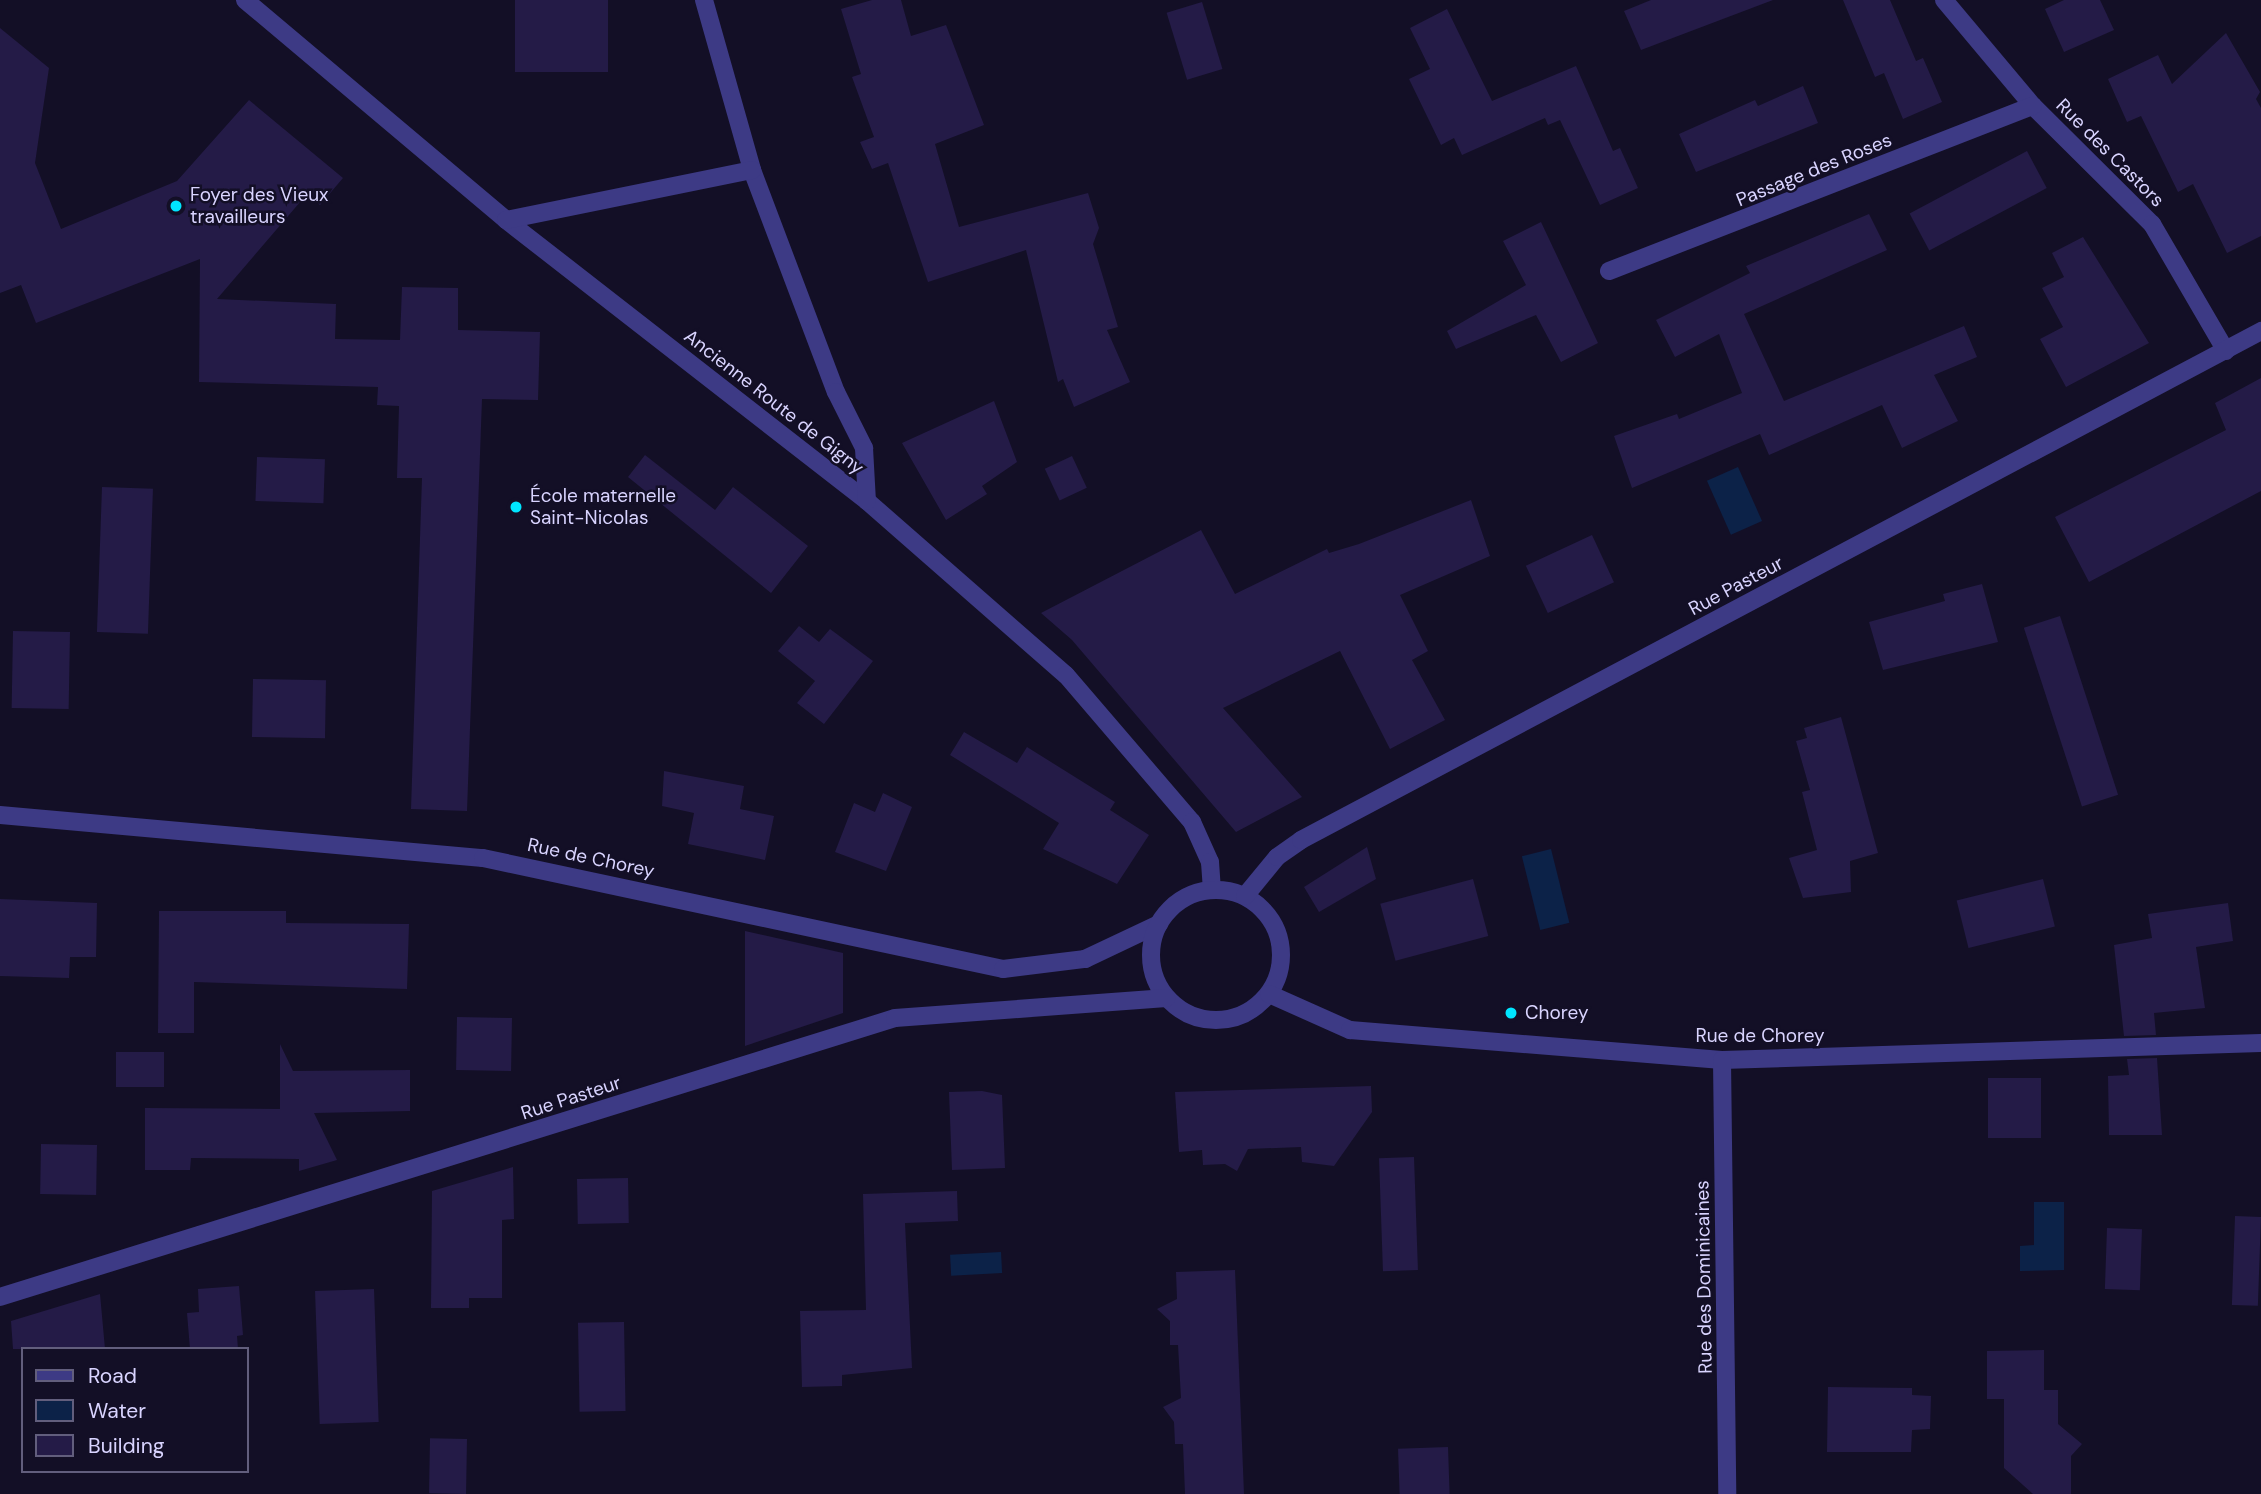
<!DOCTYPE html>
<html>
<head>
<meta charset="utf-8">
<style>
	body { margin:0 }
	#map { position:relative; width:2261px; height:1494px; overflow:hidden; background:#130f26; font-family:"DM Sans",sans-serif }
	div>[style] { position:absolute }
	.water>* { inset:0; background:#0c2248; transform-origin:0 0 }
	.building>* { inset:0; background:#241b47; transform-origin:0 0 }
	.minor>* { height:18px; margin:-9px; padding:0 9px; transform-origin:9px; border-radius:9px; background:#3d3a85 }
	.minor>.ring { margin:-9px; padding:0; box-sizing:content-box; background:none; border:18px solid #3d3a85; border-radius:50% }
	.dots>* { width:19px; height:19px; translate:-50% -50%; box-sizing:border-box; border:4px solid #130f26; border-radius:50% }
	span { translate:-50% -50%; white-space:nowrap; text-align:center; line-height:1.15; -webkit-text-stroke:5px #130f26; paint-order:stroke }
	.street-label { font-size:19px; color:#d9d4ff }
	.poi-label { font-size:19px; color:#d9d4ff }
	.left { translate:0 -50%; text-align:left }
	.legend { position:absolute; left:21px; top:1347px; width:228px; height:126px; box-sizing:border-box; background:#130f26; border:2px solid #625e7d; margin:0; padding:9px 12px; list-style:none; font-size:21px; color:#d9d4ff }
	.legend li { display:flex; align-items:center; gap:14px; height:35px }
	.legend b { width:35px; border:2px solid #625e7d }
</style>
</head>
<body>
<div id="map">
	<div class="water">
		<div style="left:1738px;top:467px;width:59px;height:34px;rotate:66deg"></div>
		<div style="left:1551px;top:849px;width:76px;height:30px;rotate:76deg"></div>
		<div style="clip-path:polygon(2034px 1202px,2064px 1202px,2064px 1270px,2020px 1271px,2020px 1246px,2034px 1245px)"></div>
		<div style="left:1001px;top:1252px;width:21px;height:51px;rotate:87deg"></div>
	</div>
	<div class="building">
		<div style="left:515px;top:0;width:93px;height:72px"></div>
		<div style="clip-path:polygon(872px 0,901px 0,911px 36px,946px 25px,984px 125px,935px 144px,959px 227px,1088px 193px,1099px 228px,1093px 244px,1118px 327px,1107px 330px,1130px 382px,1074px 407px,1063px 379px,1058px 382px,1026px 250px,928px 282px,888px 163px,872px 169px,860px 142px,874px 137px,852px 77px,861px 74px,841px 9px)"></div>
		<div style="clip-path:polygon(1651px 0,1773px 0,1641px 50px,1624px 11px)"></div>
		<div style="clip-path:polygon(1843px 0,1890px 0,1916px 61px,1923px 58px,1942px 102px,1903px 119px,1884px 73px,1875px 77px)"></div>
		<div style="clip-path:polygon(2064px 0,2100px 0,2114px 30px,2064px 52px,2045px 9px)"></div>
		<div style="left:1202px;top:2px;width:70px;height:37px;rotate:73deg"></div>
		<div style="clip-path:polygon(1447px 9px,1492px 101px,1576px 66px,1613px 151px,1620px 148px,1638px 188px,1600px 205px,1560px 120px,1548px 125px,1545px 118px,1462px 155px,1454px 138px,1441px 145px,1409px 79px,1430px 69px,1410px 28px)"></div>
		<div style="clip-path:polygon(0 28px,49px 68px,35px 163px,61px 229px,177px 181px,249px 100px,343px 178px,320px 205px,307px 194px,217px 299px,336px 304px,335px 339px,400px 340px,402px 287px,458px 288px,458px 330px,540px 332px,538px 400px,482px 399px,467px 811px,411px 809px,422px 478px,397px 478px,399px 406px,377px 405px,378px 387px,199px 382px,200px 259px,36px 323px,21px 285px,0 293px)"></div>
		<div style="clip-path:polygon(2226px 33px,2260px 92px,2256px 99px,2261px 108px,2261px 236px,2227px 253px,2193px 184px,2178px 192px,2141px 116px,2127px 122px,2108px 79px,2158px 55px,2172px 84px)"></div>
		<div style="clip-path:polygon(1803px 86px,1818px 123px,1696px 172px,1679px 134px,1755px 100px,1758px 106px)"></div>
		<div style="left:2027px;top:151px;width:42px;height:133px;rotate:62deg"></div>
		<div style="clip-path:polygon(1869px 214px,1887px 250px,1744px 314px,1784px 401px,1964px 326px,1977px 357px,1934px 375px,1958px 421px,1902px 448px,1882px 405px,1769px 455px,1760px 434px,1632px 488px,1614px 436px,1677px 414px,1679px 419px,1742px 393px,1719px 334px,1675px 357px,1656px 320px,1750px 273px,1746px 266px)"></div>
		<div style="clip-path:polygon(1541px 222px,1598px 343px,1561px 362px,1536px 315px,1456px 349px,1447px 331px,1526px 285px,1503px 241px)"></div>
		<div style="clip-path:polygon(2083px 237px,2149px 343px,2066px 387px,2040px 339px,2063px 327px,2042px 288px,2064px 277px,2052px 253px)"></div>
		<div style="clip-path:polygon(2261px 378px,2261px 491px,2089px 582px,2055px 517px,2226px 430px,2215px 403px)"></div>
		<div style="clip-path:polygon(994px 401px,1017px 462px,982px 486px,987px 494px,946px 520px,902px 443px)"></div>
		<div style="clip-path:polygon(645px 455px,715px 510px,733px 487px,808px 546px,771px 593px,628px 477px)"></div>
		<div style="left:1072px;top:456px;width:35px;height:30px;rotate:65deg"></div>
		<div style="left:257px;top:457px;width:68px;height:44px;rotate:2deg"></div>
		<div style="left:102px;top:487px;width:51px;height:145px;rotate:2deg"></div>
		<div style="clip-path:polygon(1471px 500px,1490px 556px,1400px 595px,1428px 651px,1412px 660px,1445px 720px,1390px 749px,1340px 651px,1223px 708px,1302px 797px,1236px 832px,1072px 640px,1041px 613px,1201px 530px,1235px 594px,1327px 549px,1329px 553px,1359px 544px)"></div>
		<div style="left:1592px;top:535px;width:52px;height:73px;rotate:65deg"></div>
		<div style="clip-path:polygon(1982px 584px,1998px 642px,1883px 670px,1869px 622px,1945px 601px,1943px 594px)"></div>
		<div style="left:2060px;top:616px;width:188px;height:38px;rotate:72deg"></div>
		<div style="clip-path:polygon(799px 626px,819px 642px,830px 629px,873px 661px,824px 724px,797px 703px,815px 681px,778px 651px)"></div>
		<div style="left:13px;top:631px;width:57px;height:77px;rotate:1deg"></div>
		<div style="left:253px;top:679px;width:73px;height:58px;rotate:1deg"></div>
		<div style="clip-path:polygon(1841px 717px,1878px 853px,1850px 861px,1851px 892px,1803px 898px,1789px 858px,1817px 850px,1802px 792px,1810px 790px,1796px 741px,1807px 738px,1804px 728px)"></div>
		<div style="clip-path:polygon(964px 732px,1017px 763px,1027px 747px,1115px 802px,1110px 810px,1149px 835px,1117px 884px,1043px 849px,1059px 823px,950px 755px)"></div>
		<div style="clip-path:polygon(664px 771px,744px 786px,740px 809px,774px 816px,765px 860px,688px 844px,694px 813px,662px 806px)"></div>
		<div style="clip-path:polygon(883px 793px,912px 807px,886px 871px,835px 852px,854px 803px,875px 812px)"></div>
		<div style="clip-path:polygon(1367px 847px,1376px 879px,1319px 912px,1304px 887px)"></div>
		<div style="left:1473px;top:879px;width:59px;height:96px;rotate:75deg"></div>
		<div style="left:2043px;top:879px;width:49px;height:89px;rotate:76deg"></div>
		<div style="clip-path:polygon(0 899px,97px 903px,96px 957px,70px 957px,69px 978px,0 976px)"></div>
		<div style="clip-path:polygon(2228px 903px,2233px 941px,2196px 947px,2205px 1008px,2154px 1013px,2156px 1035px,2124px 1036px,2114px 945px,2152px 938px,2148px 914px)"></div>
		<div style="clip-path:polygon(159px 911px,286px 911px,286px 923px,409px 924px,407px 989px,194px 982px,194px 1033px,158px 1033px)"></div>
		<div style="clip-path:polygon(745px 931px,843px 953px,843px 1013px,745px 1046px)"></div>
		<div style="left:457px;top:1017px;width:55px;height:53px;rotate:1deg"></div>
		<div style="clip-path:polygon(280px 1044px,293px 1071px,410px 1070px,410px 1111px,314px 1113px,337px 1160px,299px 1171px,299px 1159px,191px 1158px,190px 1170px,145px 1170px,145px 1108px,280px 1109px)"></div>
		<div style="left:164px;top:1052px;width:35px;height:48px;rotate:90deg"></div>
		<div style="clip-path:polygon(2157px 1058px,2162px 1135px,2109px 1135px,2108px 1076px,2129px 1075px,2127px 1059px)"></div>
		<div style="left:2041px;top:1078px;width:60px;height:53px;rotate:90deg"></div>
		<div style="clip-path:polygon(1371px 1086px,1372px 1112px,1334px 1166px,1302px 1162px,1301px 1147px,1248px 1149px,1237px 1171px,1225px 1164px,1203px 1165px,1202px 1150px,1179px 1152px,1175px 1092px)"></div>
		<div style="clip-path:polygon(982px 1091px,1002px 1095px,1005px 1168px,952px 1170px,949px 1092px)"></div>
		<div style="left:41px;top:1144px;width:56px;height:50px;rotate:1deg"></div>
		<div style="left:1414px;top:1157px;width:113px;height:35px;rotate:88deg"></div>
		<div style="clip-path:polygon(513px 1167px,514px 1219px,502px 1220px,502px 1298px,469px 1298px,469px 1308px,431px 1308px,432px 1191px)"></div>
		<div style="left:628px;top:1178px;width:45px;height:51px;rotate:89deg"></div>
		<div style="clip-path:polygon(957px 1191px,958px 1221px,905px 1223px,912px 1368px,842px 1375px,842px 1386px,802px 1387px,800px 1311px,866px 1310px,863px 1194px)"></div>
		<div style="left:2235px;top:1216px;width:26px;height:89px;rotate:2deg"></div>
		<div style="left:2107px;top:1228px;width:35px;height:61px;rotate:2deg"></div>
		<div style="clip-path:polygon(1235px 1270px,1244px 1494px,1185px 1494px,1183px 1444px,1175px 1444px,1174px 1422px,1163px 1407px,1181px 1398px,1178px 1345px,1170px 1345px,1170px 1321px,1157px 1309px,1177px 1299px,1176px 1272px)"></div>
		<div style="clip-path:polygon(239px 1286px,243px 1335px,237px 1336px,238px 1349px,190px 1349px,187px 1313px,199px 1312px,198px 1289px)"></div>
		<div style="left:374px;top:1289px;width:133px;height:59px;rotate:88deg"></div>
		<div style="clip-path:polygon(100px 1294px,105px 1349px,13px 1349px,11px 1321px)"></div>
		<div style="left:624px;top:1322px;width:89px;height:46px;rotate:89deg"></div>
		<div style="clip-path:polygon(2044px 1350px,2044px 1390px,2058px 1390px,2058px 1424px,2082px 1444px,2071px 1456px,2071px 1494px,2033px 1494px,2004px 1468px,2004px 1399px,1987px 1399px,1987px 1351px)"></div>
		<div style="clip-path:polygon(1828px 1387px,1912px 1388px,1912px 1395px,1931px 1396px,1930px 1429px,1912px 1430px,1911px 1452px,1827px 1452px)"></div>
		<div style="left:467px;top:1439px;width:55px;height:37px;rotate:91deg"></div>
		<div style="left:1448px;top:1447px;width:47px;height:50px;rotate:88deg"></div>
	</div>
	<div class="minor">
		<div style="left:245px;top:0;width:341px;rotate:40.1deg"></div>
		<div style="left:506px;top:220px;width:457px;rotate:37.9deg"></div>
		<div style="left:867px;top:501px;width:264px;rotate:41.2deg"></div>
		<div style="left:1066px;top:675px;width:194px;rotate:49.4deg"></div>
		<div style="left:1192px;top:822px;width:44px;rotate:65.8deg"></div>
		<div style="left:1210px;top:862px;width:28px;rotate:86deg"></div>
		<div style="left:704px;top:0;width:177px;rotate:74.2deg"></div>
		<div style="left:752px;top:170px;width:237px;rotate:69.3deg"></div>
		<div style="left:836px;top:392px;width:63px;rotate:63.4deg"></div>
		<div style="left:864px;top:448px;width:53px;rotate:86.8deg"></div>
		<div style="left:1944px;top:0;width:138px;rotate:50deg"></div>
		<div style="left:2033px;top:106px;width:168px;rotate:44.8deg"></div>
		<div style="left:2152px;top:224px;width:147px;rotate:59.8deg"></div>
		<div style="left:506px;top:220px;width:251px;rotate:-11.5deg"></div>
		<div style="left:1609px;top:271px;width:455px;rotate:-21.3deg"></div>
		<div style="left:0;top:815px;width:485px;rotate:5.1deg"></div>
		<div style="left:483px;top:858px;width:532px;rotate:12.05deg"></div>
		<div style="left:1003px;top:969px;width:83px;rotate:-7deg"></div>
		<div style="left:1085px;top:959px;width:82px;rotate:-25.3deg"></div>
		<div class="ring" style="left:1151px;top:890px;width:112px;height:112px"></div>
		<div style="left:1245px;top:896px;width:50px;rotate:-50.6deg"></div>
		<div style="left:1277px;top:857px;width:29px;rotate:-35deg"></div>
		<div style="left:1301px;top:840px;width:1087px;rotate:-27.93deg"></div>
		<div style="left:1269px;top:994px;width:89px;rotate:24deg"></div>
		<div style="left:1350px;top:1030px;width:373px;rotate:4.6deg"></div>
		<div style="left:1722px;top:1060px;width:539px;rotate:-1.81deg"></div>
		<div style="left:1722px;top:1060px;width:434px;rotate:89.3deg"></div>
		<div style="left:0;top:1297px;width:937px;rotate:-17.31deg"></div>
		<div style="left:895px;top:1018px;width:272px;rotate:-4.2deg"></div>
	</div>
	<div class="dots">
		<div style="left:176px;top:206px;background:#00e5ff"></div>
		<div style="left:516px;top:507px;background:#00e5ff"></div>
		<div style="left:1511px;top:1013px;background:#00e5ff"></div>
	</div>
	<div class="street-label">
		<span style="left:2110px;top:153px;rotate:45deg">Rue des Castors</span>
		<span style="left:1814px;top:170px;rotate:-22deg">Passage des Roses</span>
		<span style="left:774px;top:402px;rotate:38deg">Ancienne Route de Gigny</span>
		<span style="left:1736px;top:586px;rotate:-28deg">Rue Pasteur</span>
		<span style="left:591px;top:858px;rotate:12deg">Rue de Chorey</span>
		<span style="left:1760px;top:1036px">Rue de Chorey</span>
		<span style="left:571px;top:1098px;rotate:-18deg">Rue Pasteur</span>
		<span style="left:1704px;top:1277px;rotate:-91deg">Rue des Dominicaines</span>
	</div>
	<div class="poi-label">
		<span class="left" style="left:190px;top:206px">Foyer des Vieux<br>travailleurs</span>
		<span class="left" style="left:530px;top:507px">École maternelle<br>Saint-Nicolas</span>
		<span class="left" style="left:1525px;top:1013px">Chorey</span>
	</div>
	<ul class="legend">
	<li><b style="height:9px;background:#3d3a85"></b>Road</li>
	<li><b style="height:19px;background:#0c2248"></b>Water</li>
	<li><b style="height:19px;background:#241b47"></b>Building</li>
	</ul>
</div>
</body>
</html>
